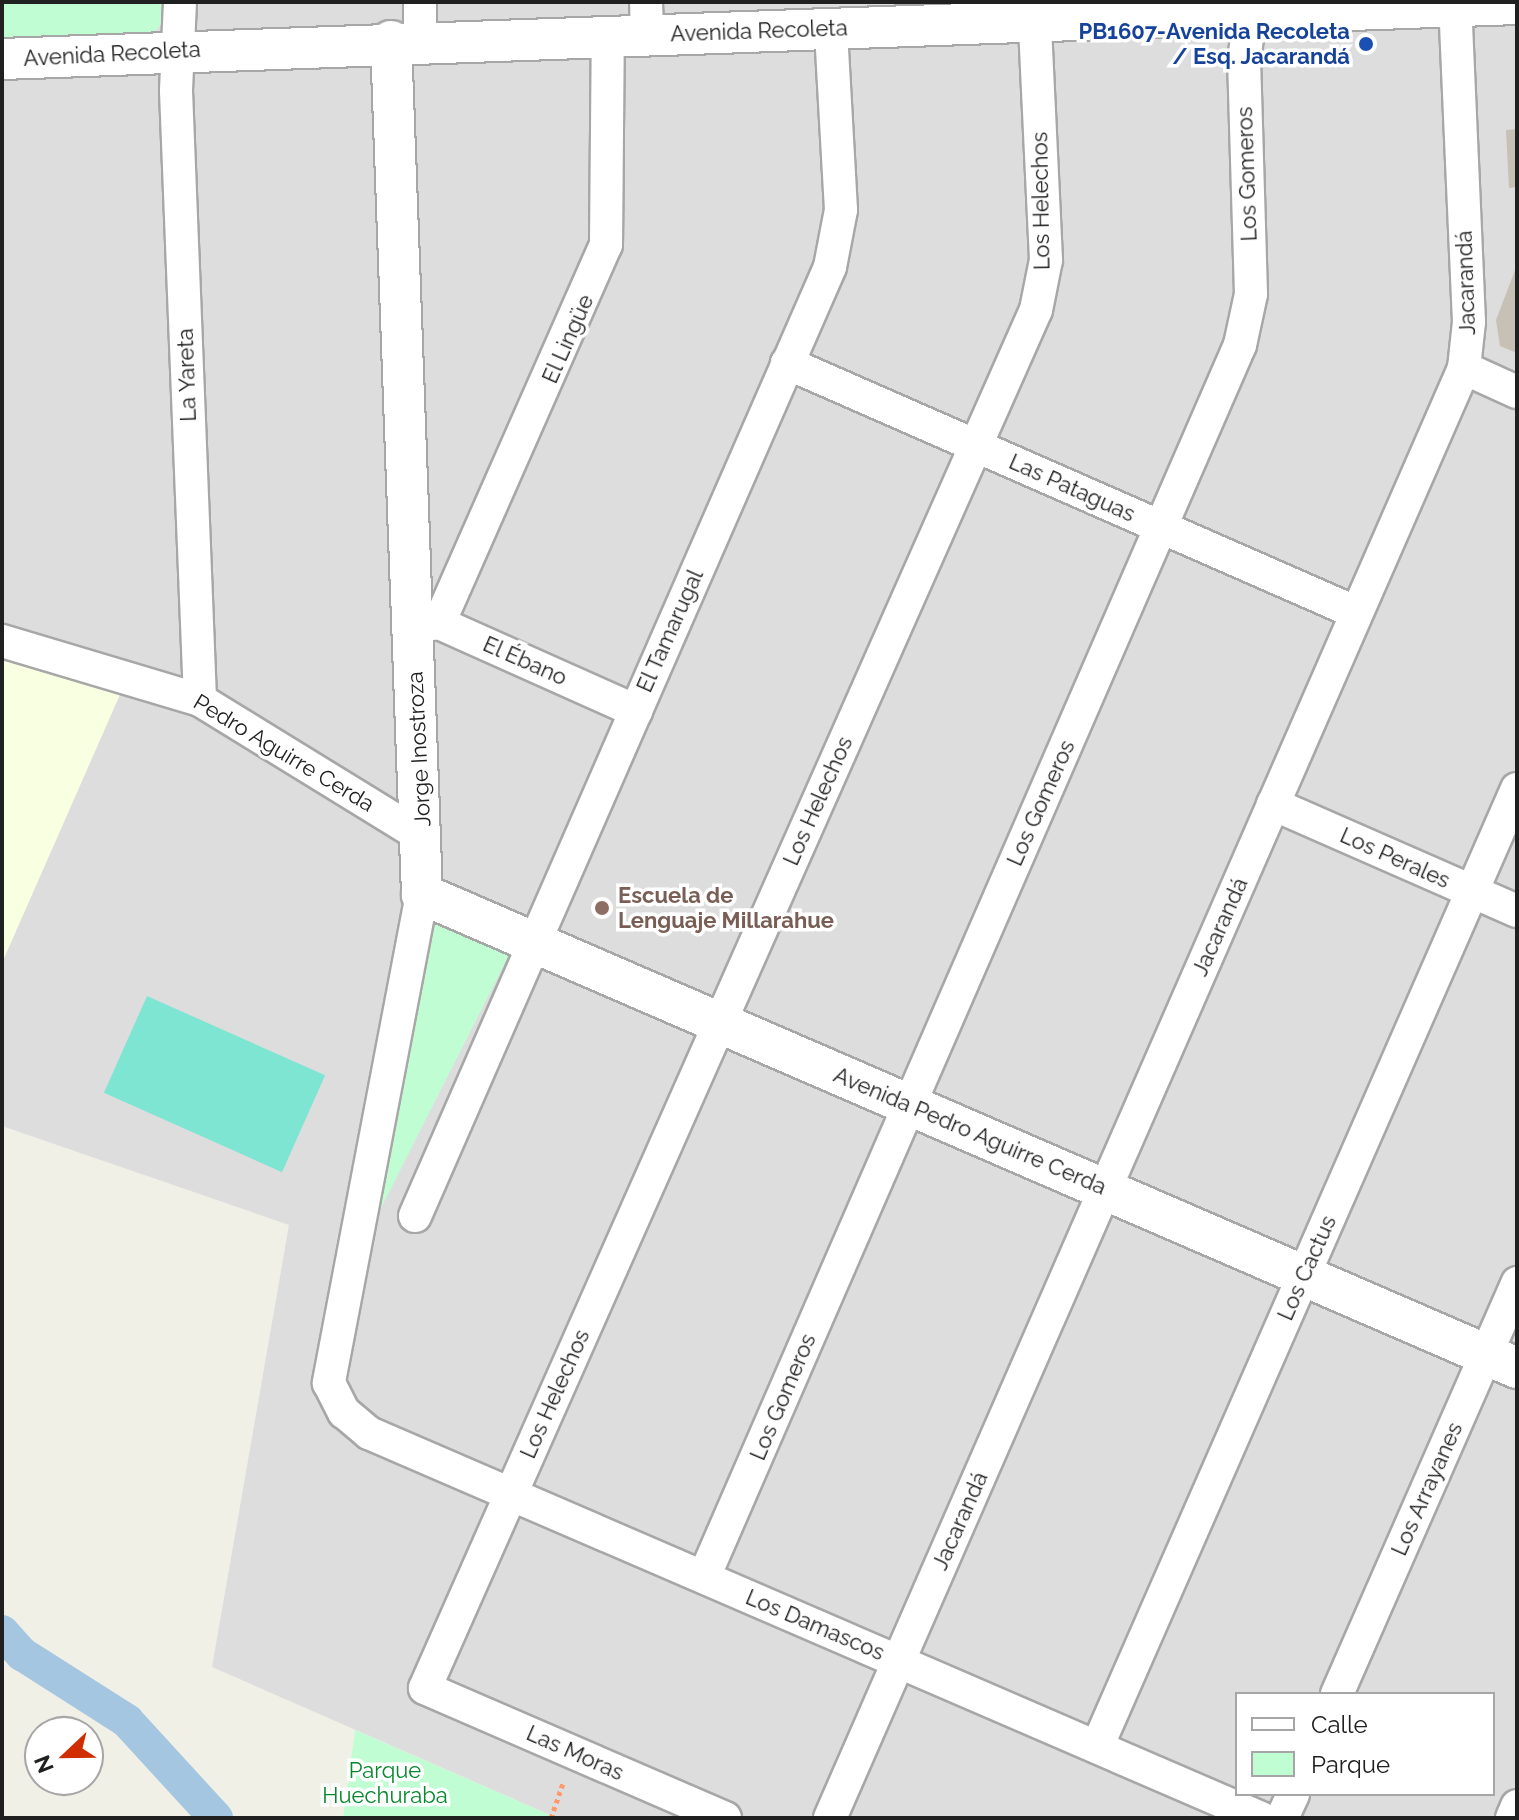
<!DOCTYPE html>
<html>
<head>
<meta charset="utf-8">
<style>
	body { margin:0 }
	#map { position:relative; width:1519px; height:1820px; overflow:hidden; background:#f1f0e6; font-family:Raleway,sans-serif }
	div>[style] { position:absolute }
	.residential>* { inset:0; background:#dedddd }
	.education>* { inset:0; background:#f9ffe1 }
	.park>* { inset:0; background:#c1fdd3 }
	.pitch>* { inset:0; background:#7fe5d3; transform-origin:0 0 }
	.canal>* { height:34px; margin:-17px; padding:0 17px; transform-origin:17px; border-radius:17px; background:#a4c6e1 }
	.building>* { inset:0; background:#c6c0b5 }
	.path>* { height:5px; margin-top:-2.5px; transform-origin:0; background:repeating-linear-gradient(90deg,#ff9969 0 4px,transparent 0 8px) }
	.roads { filter:drop-shadow(2px 0 #a7a7a7) drop-shadow(-2px 0 #a7a7a7) drop-shadow(0 2px #a7a7a7) drop-shadow(0 -2px #a7a7a7) }
	.minor>* { height:32px; margin:-16px; padding:0 16px; transform-origin:16px; border-radius:16px; background:#fff }
	.tertiary>* { height:40px; margin:-20px; padding:0 20px; transform-origin:20px; border-radius:20px; background:#fff }
	.dots>* { width:22px; height:22px; translate:-50% -50%; box-sizing:border-box; border:4px solid #fff; border-radius:50% }
	span { translate:-50% -50%; white-space:nowrap; text-align:center; line-height:1.15; -webkit-text-stroke:7px #fff; paint-order:stroke }
	.street-label { font-size:22px; color:#202020 }
	.transit-label { font-size:22px; color:#164399; font-weight:700 }
	.right { translate:-100% -50%; text-align:right }
	.education-label { font-size:22px; color:#785e54; font-weight:700 }
	.left { translate:0 -50%; text-align:left }
	.park-label { font-size:22px; color:#04882c }
	.frame { position:absolute; inset:0; border:4px solid #202020; pointer-events:none }
	.legend { position:absolute; left:1235px; top:1692px; width:260px; height:104px; box-sizing:border-box; background:#fff; border:2px solid #a6a6a6; margin:0; padding:10px 14px; list-style:none; font-size:24px; color:#202020 }
	.legend li { display:flex; align-items:center; gap:16px; height:40px }
	.legend b { width:40px; border:2px solid #a6a6a6 }
	.north { position:absolute; left:24px; top:1716px; width:80px; height:80px; box-sizing:border-box; background:#fff; border:2px solid #a6a6a6; border-radius:50%; rotate:248deg; font-size:22px; font-weight:700; line-height:32px; text-align:center; color:#202020 }
	.north::after { content:''; display:block; margin:auto; width:28px; height:36px; background:#d02d00; clip-path:polygon(50% 0,100% 100%,50% 72%,0 100%) }
</style>
</head>
<body>
<div id="map">
	<div class="residential">
		<div style="clip-path:polygon(evenodd,2px 2px,1517px 2px,1517px 1818px,557px 1818px,212px 1667px,289px 1225px,2px 1126px,2px 2px,1237px 1694px,1493px 1694px,1493px 1794px,1237px 1794px,1237px 1694px)"></div>
	</div>
	<div class="education">
		<div style="clip-path:polygon(2px 654px,122px 690px,2px 963px)"></div>
	</div>
	<div class="park">
		<div style="clip-path:polygon(2px 2px,166px 2px,167px 18px,153px 34px,2px 52px)"></div>
		<div style="clip-path:polygon(436px 919px,509px 955px,378px 1214px)"></div>
		<div style="clip-path:polygon(355px 1730px,557px 1818px,343px 1818px)"></div>
	</div>
	<div class="pitch">
		<div style="left:147px;top:996px;width:195px;height:106px;rotate:24deg"></div>
	</div>
	<div class="canal">
		<div style="left:2px;top:1632px;width:30px;rotate:48deg"></div>
		<div style="left:22px;top:1654px;width:125px;rotate:32.5deg"></div>
		<div style="left:127px;top:1721px;width:132px;rotate:47.5deg"></div>
	</div>
	<div class="building">
		<div style="clip-path:polygon(1517px 129px,1517px 187px,1509px 188px,1506px 130px)"></div>
		<div style="clip-path:polygon(1517px 265px,1517px 353px,1500px 346px,1496px 320px)"></div>
	</div>
	<div class="path">
		<div style="left:551px;top:1818px;width:39px;rotate:-71deg"></div>
	</div>
	<div class="roads">
		<div class="minor">
			<div style="left:180px;top:2px;width:89px;rotate:92.6deg"></div>
			<div style="left:176px;top:91px;width:609px;rotate:87.74deg"></div>
			<div style="left:420px;top:2px;width:39px;rotate:89deg"></div>
			<div style="left:646px;top:2px;width:32px;rotate:88deg"></div>
			<div style="left:787px;top:363px;width:622px;rotate:23.68deg"></div>
			<div style="left:1464px;top:368px;width:58px;rotate:24.4deg"></div>
			<div style="left:439px;top:623px;width:413px;rotate:-66.2deg"></div>
			<div style="left:606px;top:245px;width:210px;rotate:-89.5deg"></div>
			<div style="left:418px;top:626px;width:21px;rotate:-8deg"></div>
			<div style="left:439px;top:623px;width:216px;rotate:24.1deg"></div>
			<div style="left:2px;top:641px;width:207px;rotate:16.6deg"></div>
			<div style="left:200px;top:700px;width:262px;rotate:31.6deg"></div>
			<div style="left:1273px;top:804px;width:266px;rotate:23.7deg"></div>
			<div style="left:422px;top:894px;width:498px;rotate:100.8deg"></div>
			<div style="left:329px;top:1383px;width:33px;rotate:63deg"></div>
			<div style="left:344px;top:1412px;width:33px;rotate:40deg"></div>
			<div style="left:369px;top:1433px;width:972px;rotate:23.35deg"></div>
			<div style="left:415px;top:1216px;width:1036px;rotate:-66.38deg"></div>
			<div style="left:830px;top:267px;width:58px;rotate:-79.1deg"></div>
			<div style="left:841px;top:210px;width:181px;rotate:-93.2deg"></div>
			<div style="left:704px;top:1577px;width:1344px;rotate:-66.49deg"></div>
			<div style="left:1240px;top:345px;width:52px;rotate:-77.8deg"></div>
			<div style="left:1251px;top:294px;width:234px;rotate:-91.7deg"></div>
			<div style="left:1244px;top:60px;width:59px;rotate:-82.1deg"></div>
			<div style="left:1337px;top:1694px;width:449px;rotate:-66.3deg"></div>
			<div style="left:1097px;top:1747px;width:1046px;rotate:-66.33deg"></div>
			<div style="left:725px;top:1818px;width:327px;rotate:-156.6deg"></div>
			<div style="left:425px;top:1688px;width:1507px;rotate:-66.09deg"></div>
			<div style="left:1036px;top:310px;width:51px;rotate:-78.7deg"></div>
			<div style="left:1046px;top:260px;width:236px;rotate:-92.7deg"></div>
			<div style="left:830px;top:1818px;width:1583px;rotate:-66.38deg"></div>
			<div style="left:1464px;top:368px;width:46px;rotate:-83.8deg"></div>
			<div style="left:1469px;top:322px;width:316px;rotate:-92.5deg"></div>
			<div style="left:1282px;top:1818px;width:26px;rotate:-65deg"></div>
			<div style="left:1512px;top:1818px;width:13px;rotate:-67deg"></div>
		</div>
		<div class="tertiary">
			<div style="left:391px;top:41px;width:854px;rotate:87.92deg"></div>
			<div style="left:422px;top:894px;width:1193px;rotate:23.41deg"></div>
			<div style="left:2px;top:59px;width:1516px;rotate:-2.08deg"></div>
		</div>
	</div>
	<div class="dots">
		<div style="left:1366px;top:44px;background:#1a4fb4"></div>
		<div style="left:602px;top:908px;background:#8d6e63"></div>
	</div>
	<div class="street-label">
		<span style="left:759px;top:31px;rotate:-2deg">Avenida Recoleta</span>
		<span style="left:112px;top:54px;rotate:-3deg">Avenida Recoleta</span>
		<span style="left:1247px;top:174px;rotate:-92deg">Los Gomeros</span>
		<span style="left:1041px;top:201px;rotate:-91deg">Los Helechos</span>
		<span style="left:1466px;top:283px;rotate:-92deg">Jacarandá</span>
		<span style="left:568px;top:339px;rotate:-66deg">El Lingüe</span>
		<span style="left:187px;top:375px;rotate:-92deg">La Yareta</span>
		<span style="left:1072px;top:488px;rotate:24deg">Las Pataguas</span>
		<span style="left:670px;top:631px;rotate:-66deg">El Tamarugal</span>
		<span style="left:525px;top:661px;rotate:24deg">El Ébano</span>
		<span style="left:419px;top:749px;rotate:-93deg">Jorge Inostroza</span>
		<span style="left:284px;top:753px;rotate:31deg">Pedro Aguirre Cerda</span>
		<span style="left:818px;top:801px;rotate:-66deg">Los Helechos</span>
		<span style="left:1041px;top:803px;rotate:-66deg">Los Gomeros</span>
		<span style="left:1395px;top:858px;rotate:24deg">Los Perales</span>
		<span style="left:1220px;top:927px;rotate:-66deg">Jacarandá</span>
		<span style="left:970px;top:1131px;rotate:23deg">Avenida Pedro Aguirre Cerda</span>
		<span style="left:1307px;top:1268px;rotate:-66deg">Los Cactus</span>
		<span style="left:555px;top:1394px;rotate:-66deg">Los Helechos</span>
		<span style="left:783px;top:1397px;rotate:-67deg">Los Gomeros</span>
		<span style="left:1427px;top:1489px;rotate:-66deg">Los Arrayanes</span>
		<span style="left:960px;top:1521px;rotate:-66deg">Jacarandá</span>
		<span style="left:815px;top:1625px;rotate:23deg">Los Damascos</span>
		<span style="left:575px;top:1753px;rotate:24deg">Las Moras</span>
	</div>
	<div class="transit-label">
		<span class="right" style="left:1350px;top:44px">PB1607-Avenida Recoleta<br>/ Esq. Jacarandá</span>
	</div>
	<div class="education-label">
		<span class="left" style="left:618px;top:908px">Escuela de<br>Lenguaje Millarahue</span>
	</div>
	<div class="park-label">
		<span style="left:385px;top:1783px">Parque<br>Huechuraba</span>
	</div>
	<div class="frame"></div>
	<ul class="legend">
	<li><b style="height:10px;background:#fff"></b>Calle</li>
	<li><b style="height:22px;background:#c1fdd3"></b>Parque</li>
	</ul>
	<div class="north">N</div>
</div>
</body>
</html>
